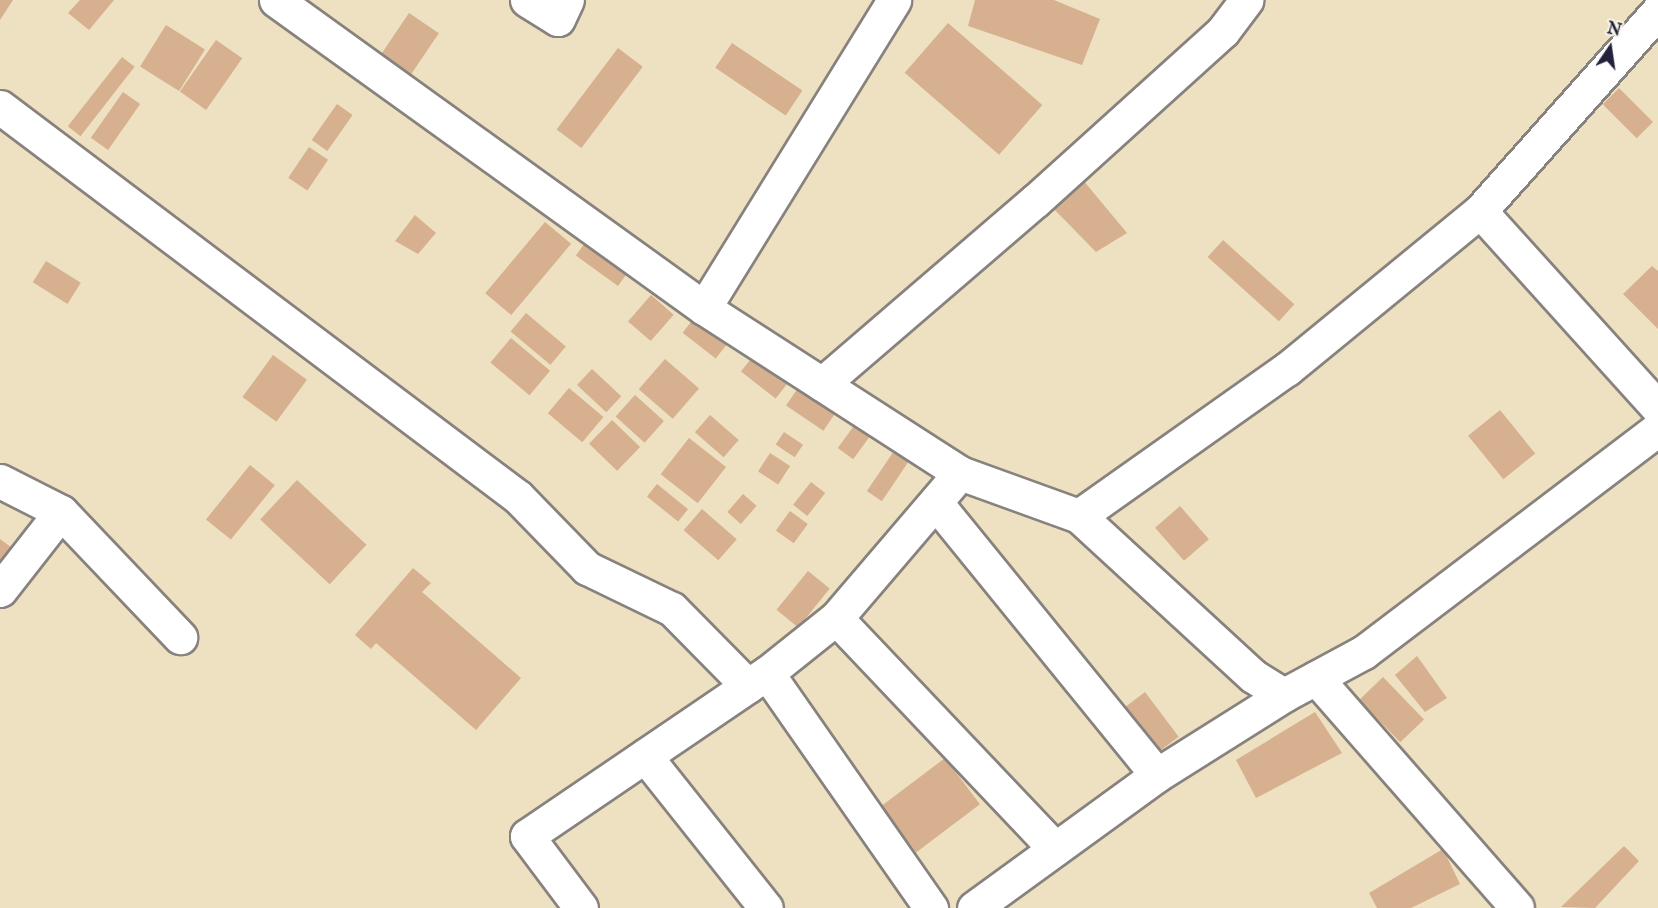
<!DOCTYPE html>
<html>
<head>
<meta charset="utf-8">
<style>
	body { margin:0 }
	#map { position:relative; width:1658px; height:908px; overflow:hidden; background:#ede1c1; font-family:"IM FELL English",serif }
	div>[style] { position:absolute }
	.building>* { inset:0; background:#d6b08f; transform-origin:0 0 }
	.roads { filter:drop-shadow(2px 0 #88827e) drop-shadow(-2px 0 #88827e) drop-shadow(0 2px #88827e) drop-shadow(0 -2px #88827e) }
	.minor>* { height:33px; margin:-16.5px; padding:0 16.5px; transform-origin:16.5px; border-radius:16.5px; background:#fff }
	span { translate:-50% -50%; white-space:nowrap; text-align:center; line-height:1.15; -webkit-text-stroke:5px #f7f3e8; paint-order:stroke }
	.north { position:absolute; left:1580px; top:18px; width:60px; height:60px; -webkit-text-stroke:4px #f7f3e8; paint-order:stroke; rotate:13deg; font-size:16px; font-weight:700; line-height:24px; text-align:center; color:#22223b }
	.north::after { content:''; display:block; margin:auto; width:21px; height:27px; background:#22223b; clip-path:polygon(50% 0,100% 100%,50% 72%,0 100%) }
</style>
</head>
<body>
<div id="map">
	<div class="building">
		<div style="clip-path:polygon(0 0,13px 0,0 20px)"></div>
		<div style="clip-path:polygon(80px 0,114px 0,89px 30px,68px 13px)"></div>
		<div style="clip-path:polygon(975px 0,1054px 0,1100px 19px,1082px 65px,968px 26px)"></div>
		<div style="left:409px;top:13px;width:36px;height:55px;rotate:34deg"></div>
		<div style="left:948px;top:23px;width:125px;height:66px;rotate:41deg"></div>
		<div style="left:166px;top:25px;width:46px;height:49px;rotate:32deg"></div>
		<div style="left:216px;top:40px;width:32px;height:63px;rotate:35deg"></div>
		<div style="left:732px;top:43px;width:85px;height:30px;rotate:34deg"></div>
		<div style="left:618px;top:48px;width:31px;height:102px;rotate:37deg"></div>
		<div style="left:122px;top:57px;width:16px;height:88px;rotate:38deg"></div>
		<div style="left:1619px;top:88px;width:48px;height:23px;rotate:45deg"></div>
		<div style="left:123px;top:92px;width:21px;height:56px;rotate:35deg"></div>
		<div style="left:337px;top:104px;width:19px;height:44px;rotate:35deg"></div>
		<div style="left:309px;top:147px;width:23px;height:37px;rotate:34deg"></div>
		<div style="clip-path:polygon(1078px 174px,1127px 233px,1096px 252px,1047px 202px)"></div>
		<div style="clip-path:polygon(415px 215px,436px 233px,418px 254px,395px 241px)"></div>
		<div style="left:545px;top:222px;width:34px;height:93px;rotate:40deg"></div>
		<div style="left:590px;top:236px;width:52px;height:24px;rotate:36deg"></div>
		<div style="left:1223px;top:240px;width:96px;height:23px;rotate:42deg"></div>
		<div style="left:46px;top:261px;width:41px;height:25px;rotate:32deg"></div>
		<div style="clip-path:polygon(1652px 266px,1658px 271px,1658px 329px,1623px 294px)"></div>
		<div style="left:651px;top:295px;width:30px;height:35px;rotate:41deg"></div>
		<div style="left:526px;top:313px;width:52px;height:24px;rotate:40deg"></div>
		<div style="left:698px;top:313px;width:42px;height:25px;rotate:38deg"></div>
		<div style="left:511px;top:338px;width:51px;height:32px;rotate:40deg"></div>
		<div style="left:757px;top:351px;width:44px;height:26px;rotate:38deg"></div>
		<div style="left:273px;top:355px;width:42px;height:52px;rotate:36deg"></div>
		<div style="left:665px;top:359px;width:45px;height:40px;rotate:41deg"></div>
		<div style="left:592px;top:369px;width:40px;height:22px;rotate:43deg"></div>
		<div style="left:804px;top:379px;width:45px;height:32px;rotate:34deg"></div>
		<div style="left:569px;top:388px;width:45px;height:33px;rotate:40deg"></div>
		<div style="left:635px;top:395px;width:39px;height:29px;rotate:42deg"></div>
		<div style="left:1500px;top:410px;width:56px;height:41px;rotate:51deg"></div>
		<div style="left:710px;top:415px;width:38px;height:23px;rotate:41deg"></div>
		<div style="left:612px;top:420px;width:39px;height:33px;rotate:44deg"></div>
		<div style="left:856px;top:423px;width:19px;height:31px;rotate:36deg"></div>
		<div style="left:784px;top:432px;width:23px;height:15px;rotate:34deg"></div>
		<div style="left:689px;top:438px;width:47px;height:46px;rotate:38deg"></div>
		<div style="left:896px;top:448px;width:18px;height:52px;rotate:34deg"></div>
		<div style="left:770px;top:453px;width:24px;height:22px;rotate:33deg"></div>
		<div style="left:250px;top:465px;width:32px;height:70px;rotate:39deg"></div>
		<div style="left:297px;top:480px;width:95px;height:54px;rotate:43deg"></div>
		<div style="left:811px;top:482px;width:18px;height:29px;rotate:38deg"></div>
		<div style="left:657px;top:484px;width:40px;height:16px;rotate:39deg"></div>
		<div style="left:743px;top:494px;width:18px;height:24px;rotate:41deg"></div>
		<div style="left:1180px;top:506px;width:44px;height:33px;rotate:49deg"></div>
		<div style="left:702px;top:509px;width:46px;height:28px;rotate:41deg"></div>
		<div style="left:790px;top:511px;width:22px;height:24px;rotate:36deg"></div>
		<div style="clip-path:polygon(0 539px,23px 556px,0 586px)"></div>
		<div style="clip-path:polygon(413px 568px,431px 583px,422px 592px,521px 678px,476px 730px,376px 643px,371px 649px,355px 635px)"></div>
		<div style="left:808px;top:571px;width:28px;height:50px;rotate:39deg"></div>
		<div style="clip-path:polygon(1417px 656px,1447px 698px,1425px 712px,1395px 675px)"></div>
		<div style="left:1383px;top:677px;width:59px;height:33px;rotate:46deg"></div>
		<div style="left:1145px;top:692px;width:56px;height:26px;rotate:53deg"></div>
		<div style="clip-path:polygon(1315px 712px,1342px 753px,1256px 798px,1236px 760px)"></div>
		<div style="left:945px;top:758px;width:58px;height:80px;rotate:53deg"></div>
		<div style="clip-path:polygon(1624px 846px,1639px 861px,1595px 908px,1561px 907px)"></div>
		<div style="clip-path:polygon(1443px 849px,1460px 884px,1411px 908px,1377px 908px,1369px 893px)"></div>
	</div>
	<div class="roads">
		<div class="minor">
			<div style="left:276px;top:0;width:527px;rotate:35.74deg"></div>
			<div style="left:704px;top:308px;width:305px;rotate:32.8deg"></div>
			<div style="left:960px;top:473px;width:127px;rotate:19.9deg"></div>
			<div style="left:1079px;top:516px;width:236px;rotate:42.6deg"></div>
			<div style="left:1253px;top:676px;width:36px;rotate:32deg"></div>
			<div style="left:1284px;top:695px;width:91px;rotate:-28.3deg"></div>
			<div style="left:1364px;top:652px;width:369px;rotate:-37.2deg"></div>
			<div style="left:527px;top:0;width:36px;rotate:32deg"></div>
			<div style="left:558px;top:19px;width:21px;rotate:-65deg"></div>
			<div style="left:0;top:107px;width:648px;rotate:36.98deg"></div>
			<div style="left:518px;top:497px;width:99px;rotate:45.8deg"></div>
			<div style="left:587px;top:568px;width:94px;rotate:25.8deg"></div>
			<div style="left:672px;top:609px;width:108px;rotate:45.4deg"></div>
			<div style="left:1480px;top:211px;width:266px;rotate:47.9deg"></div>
			<div style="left:704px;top:308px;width:362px;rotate:-58.3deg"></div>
			<div style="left:822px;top:384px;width:281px;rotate:-40.7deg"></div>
			<div style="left:1035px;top:201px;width:253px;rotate:-42.1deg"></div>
			<div style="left:1223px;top:31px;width:39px;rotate:-53deg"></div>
			<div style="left:960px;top:473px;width:191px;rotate:130.5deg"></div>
			<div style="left:836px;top:618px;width:318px;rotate:46.5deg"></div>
			<div style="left:0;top:481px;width:68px;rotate:26.9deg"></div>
			<div style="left:61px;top:512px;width:173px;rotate:46.4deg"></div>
			<div style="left:936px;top:503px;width:350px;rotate:50.9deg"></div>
			<div style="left:1079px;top:516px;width:255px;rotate:-35.3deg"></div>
			<div style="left:1287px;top:369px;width:249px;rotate:-39.3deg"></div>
			<div style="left:1480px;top:211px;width:268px;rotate:-48.3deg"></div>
			<div style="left:0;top:590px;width:99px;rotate:-52deg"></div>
			<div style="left:767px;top:673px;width:287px;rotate:55.1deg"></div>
			<div style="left:1316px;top:678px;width:305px;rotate:48.8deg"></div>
			<div style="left:645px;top:756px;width:194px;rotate:51.5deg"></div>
			<div style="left:581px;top:908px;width:90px;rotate:-126.9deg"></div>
			<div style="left:527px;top:836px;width:290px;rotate:-34.2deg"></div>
			<div style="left:767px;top:673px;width:88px;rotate:-38.6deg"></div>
			<div style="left:974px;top:908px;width:226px;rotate:-36deg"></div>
			<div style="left:1157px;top:775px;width:150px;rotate:-32.2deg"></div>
		</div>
	</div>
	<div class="north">N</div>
</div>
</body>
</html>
